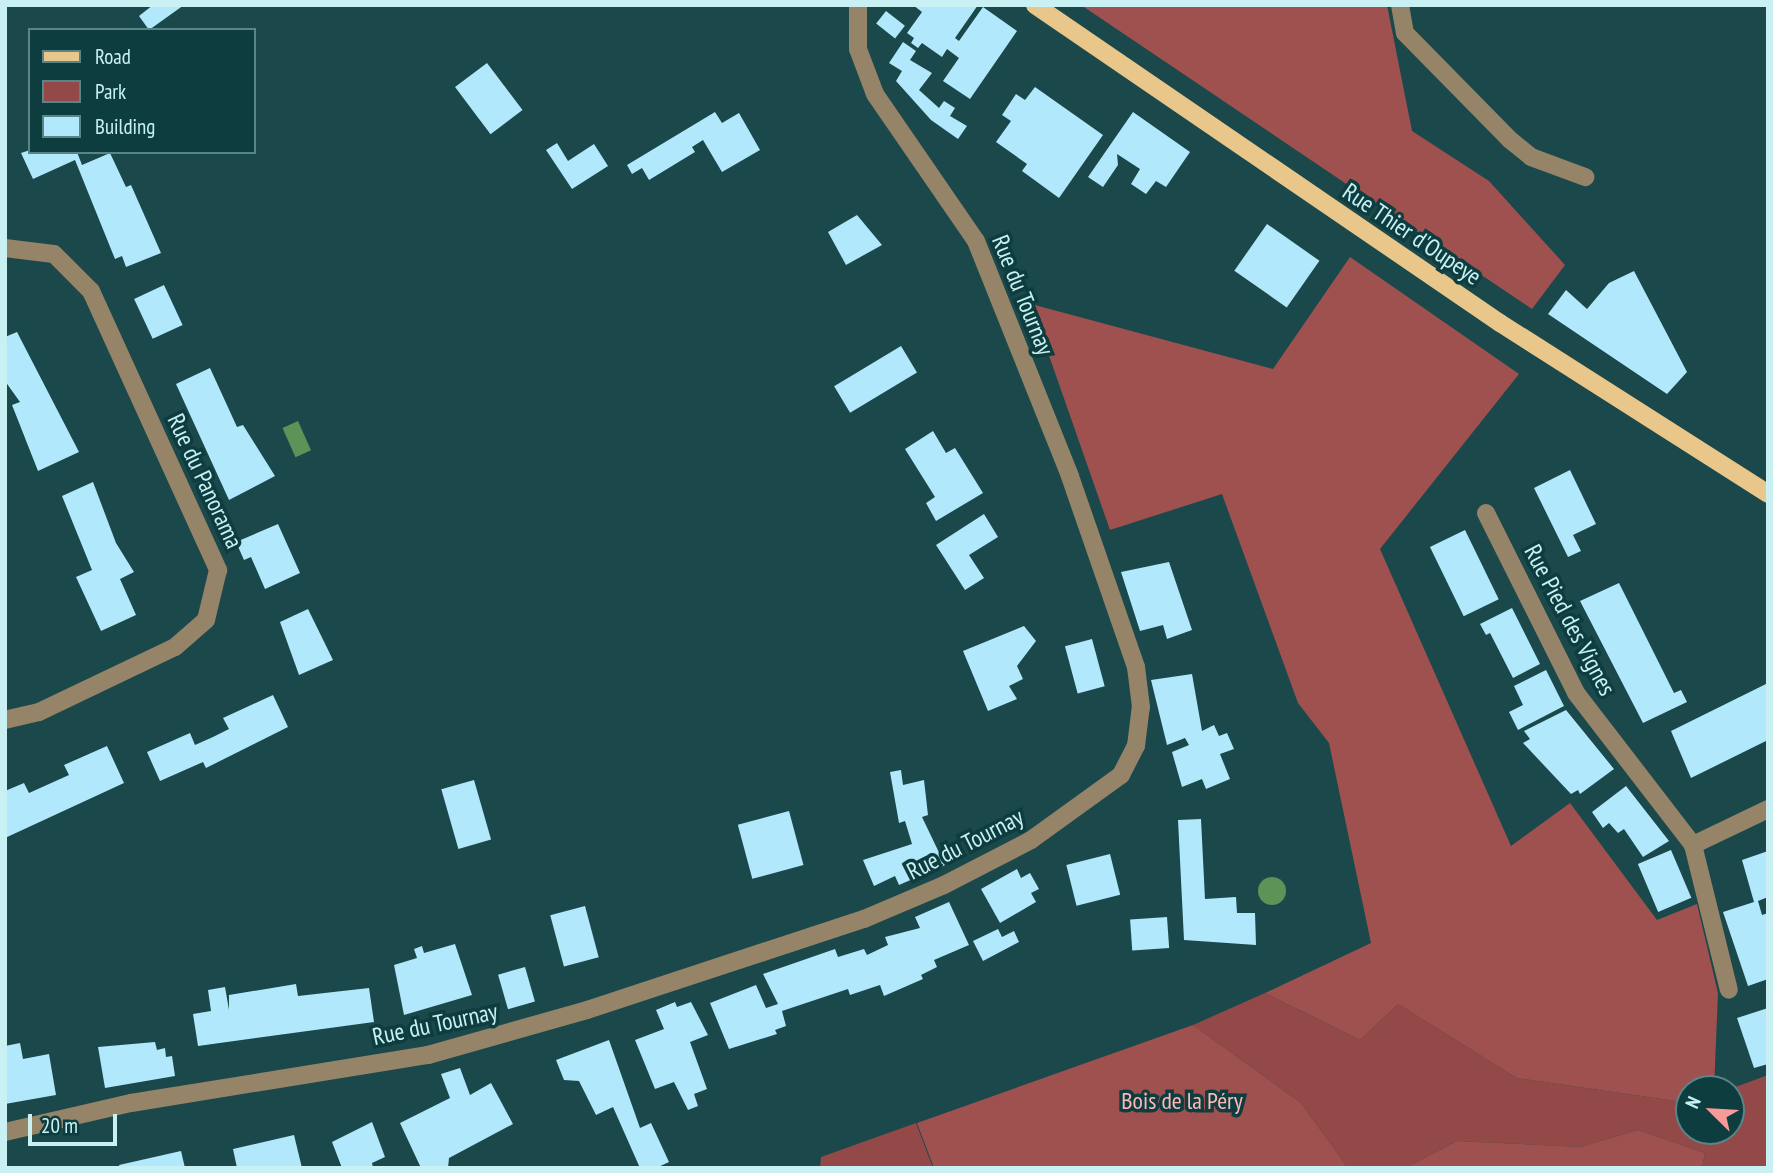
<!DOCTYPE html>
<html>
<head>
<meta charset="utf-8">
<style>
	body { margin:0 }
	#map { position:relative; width:1773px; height:1173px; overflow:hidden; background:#1b484b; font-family:"PT Sans Narrow",sans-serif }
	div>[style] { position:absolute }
	.green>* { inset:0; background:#934948 }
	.forest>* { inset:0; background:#9f5150 }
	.water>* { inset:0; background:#5e9358; transform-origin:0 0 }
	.round { border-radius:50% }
	.building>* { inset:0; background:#b1e8fb; transform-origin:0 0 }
	.minor>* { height:18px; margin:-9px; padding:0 9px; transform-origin:9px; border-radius:9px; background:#958467 }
	.major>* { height:18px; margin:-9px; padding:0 9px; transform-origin:9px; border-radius:9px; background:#e9c78a }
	span { translate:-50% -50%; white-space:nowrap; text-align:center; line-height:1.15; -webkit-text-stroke:7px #0e3d40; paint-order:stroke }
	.street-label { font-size:24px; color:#c9f1f3 }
	.park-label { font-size:24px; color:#feb9b6 }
	.frame { position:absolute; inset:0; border:7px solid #c9f1f3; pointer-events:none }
	.legend { position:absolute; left:28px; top:28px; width:228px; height:126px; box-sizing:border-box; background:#0e3d40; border:2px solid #598588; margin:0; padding:9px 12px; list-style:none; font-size:21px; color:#c9f1f3 }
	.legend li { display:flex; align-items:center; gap:14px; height:35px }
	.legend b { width:35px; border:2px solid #598588 }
	.north { position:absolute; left:1675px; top:1075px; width:70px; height:70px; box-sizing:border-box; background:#0e3d40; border:2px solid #598588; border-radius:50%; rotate:294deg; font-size:19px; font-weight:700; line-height:28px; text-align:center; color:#c9f1f3 }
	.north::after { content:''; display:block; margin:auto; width:24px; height:32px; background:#f59b98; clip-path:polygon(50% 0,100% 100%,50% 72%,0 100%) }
	.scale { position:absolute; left:28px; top:1114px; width:89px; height:32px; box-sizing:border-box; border:4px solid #c9f1f3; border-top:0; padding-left:9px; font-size:21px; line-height:24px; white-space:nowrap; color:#c9f1f3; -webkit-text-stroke:5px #0e3d40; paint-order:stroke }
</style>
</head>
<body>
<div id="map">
	<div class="green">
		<div style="clip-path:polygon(1265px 993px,1360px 1040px,1398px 1004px,1517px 1078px,1689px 1103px,1689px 1131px,1731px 1131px,1730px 1089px,1768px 1075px,1768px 1168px,1702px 1168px,1705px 1153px,1638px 1130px,1580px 1147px,1457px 1141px,1405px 1168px,1348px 1168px,1301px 1103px,1193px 1025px)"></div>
		<div style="clip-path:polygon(916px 1123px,933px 1168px,820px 1168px,821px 1157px)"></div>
	</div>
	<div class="forest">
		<div style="clip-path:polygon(1081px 5px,1387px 5px,1412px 131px,1489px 181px,1565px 265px,1532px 309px)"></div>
		<div style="clip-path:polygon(1350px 257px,1519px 374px,1380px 549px,1511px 846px,1570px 803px,1657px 920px,1697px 904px,1718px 993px,1714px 1089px,1689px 1089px,1689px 1103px,1517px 1078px,1398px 1004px,1360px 1040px,1265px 993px,1371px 943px,1329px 743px,1298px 703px,1222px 494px,1110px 530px,1031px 304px,1273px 369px)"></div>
		<div style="clip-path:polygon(1193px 1025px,1301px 1103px,1348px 1168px,934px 1168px,917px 1123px)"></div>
		<div style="clip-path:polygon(1638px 1130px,1705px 1153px,1702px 1168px,1405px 1168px,1457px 1141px,1580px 1147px)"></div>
	</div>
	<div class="water">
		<div style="left:298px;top:421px;width:32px;height:17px;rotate:66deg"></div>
		<div class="round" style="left:1258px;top:877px;width:28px;height:28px"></div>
	</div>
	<div class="building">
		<div style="clip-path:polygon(153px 5px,184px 5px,149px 30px,139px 16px)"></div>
		<div style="clip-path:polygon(913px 5px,978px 5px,955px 38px,959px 41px,983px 7px,1017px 31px,970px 99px,943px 81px,959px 58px,947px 49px,942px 57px,922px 43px,918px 48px,911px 43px,914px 38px,907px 33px,922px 12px)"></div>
		<div style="left:886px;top:11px;width:24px;height:16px;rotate:38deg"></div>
		<div style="clip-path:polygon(903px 42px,916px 51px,910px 60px,932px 73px,919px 90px,939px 108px,944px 101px,955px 108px,950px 116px,967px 126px,958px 139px,931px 120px,896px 81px,902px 71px,889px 63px)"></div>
		<div style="left:487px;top:63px;width:59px;height:40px;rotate:53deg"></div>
		<div style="clip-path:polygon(1035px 87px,1103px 135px,1059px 198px,1022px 171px,1027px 164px,996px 142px,1011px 121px,1002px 115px,1016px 94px,1025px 100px)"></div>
		<div style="clip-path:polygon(715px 112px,722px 123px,739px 113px,760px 150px,722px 172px,703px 140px,692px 147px,695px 152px,649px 180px,642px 168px,632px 174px,627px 165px)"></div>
		<div style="clip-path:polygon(1133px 112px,1190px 152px,1166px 187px,1156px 181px,1146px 194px,1131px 184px,1140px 169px,1117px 154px,1118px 165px,1103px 187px,1088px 177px)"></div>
		<div style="clip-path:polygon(557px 143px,568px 161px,594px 144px,608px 166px,572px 189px,546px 150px)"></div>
		<div style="clip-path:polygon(30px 150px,77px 152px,82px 165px,110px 153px,126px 187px,131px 185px,161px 253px,126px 267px,122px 256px,115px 259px,75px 160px,33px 179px,21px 153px)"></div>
		<div style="clip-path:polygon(857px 215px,882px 245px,846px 265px,828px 232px)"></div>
		<div style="left:1267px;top:224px;width:64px;height:57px;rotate:35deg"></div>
		<div style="clip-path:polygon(1634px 271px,1687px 372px,1667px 394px,1548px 314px,1566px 290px,1587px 309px,1609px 283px)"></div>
		<div style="left:164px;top:285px;width:44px;height:33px;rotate:65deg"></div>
		<div style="clip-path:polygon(17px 332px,79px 452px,38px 471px,12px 405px,20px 402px,5px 381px,5px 337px)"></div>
		<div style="left:901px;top:346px;width:31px;height:78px;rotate:59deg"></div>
		<div style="clip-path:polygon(210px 368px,237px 427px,243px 425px,275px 476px,229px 500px,176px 384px)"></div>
		<div style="clip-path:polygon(933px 431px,946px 453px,955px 448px,983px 493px,936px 521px,926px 503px,935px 497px,905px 449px)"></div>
		<div style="clip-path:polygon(1570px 470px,1596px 524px,1573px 535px,1581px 551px,1568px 557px,1534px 488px)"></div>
		<div style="clip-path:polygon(93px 482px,116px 543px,134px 572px,120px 579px,136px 615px,101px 631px,76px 577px,92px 570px,62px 496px)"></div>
		<div style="clip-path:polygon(984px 514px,998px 537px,969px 555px,984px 578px,965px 590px,936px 545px)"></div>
		<div style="clip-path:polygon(278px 524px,300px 573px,265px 589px,251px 557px,244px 560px,236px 542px)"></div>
		<div style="left:1465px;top:530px;width:77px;height:39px;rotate:64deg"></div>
		<div style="clip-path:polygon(1169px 562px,1192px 630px,1167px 639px,1163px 625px,1140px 631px,1121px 572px)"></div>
		<div style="clip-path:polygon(1619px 583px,1674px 693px,1681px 690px,1687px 702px,1643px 723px,1580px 601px)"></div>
		<div style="clip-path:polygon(1512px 608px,1540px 664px,1513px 678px,1490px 633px,1486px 635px,1480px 624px)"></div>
		<div style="clip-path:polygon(308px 609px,333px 660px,299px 675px,280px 622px)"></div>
		<div style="clip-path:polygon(1024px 626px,1036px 641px,1017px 666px,1023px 679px,1009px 686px,1017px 699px,988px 711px,963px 651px)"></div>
		<div style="left:1092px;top:639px;width:49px;height:28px;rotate:75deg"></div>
		<div style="clip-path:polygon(1546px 670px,1564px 706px,1518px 730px,1509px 712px,1523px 705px,1514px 686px)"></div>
		<div style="clip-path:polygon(1192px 674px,1202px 731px,1214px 725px,1219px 736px,1227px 733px,1234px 749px,1220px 754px,1230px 779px,1206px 789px,1202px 779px,1182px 787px,1172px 752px,1189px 745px,1185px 738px,1167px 745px,1151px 680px)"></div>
		<div style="clip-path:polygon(1768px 683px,1768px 740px,1691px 778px,1671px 731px)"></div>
		<div style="clip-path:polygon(273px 695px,288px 727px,206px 768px,203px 762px,160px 781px,147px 752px,190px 733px,195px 745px,213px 737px,229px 729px,223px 718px)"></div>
		<div style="clip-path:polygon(1566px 710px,1614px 769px,1580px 794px,1578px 790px,1571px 794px,1523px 743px,1530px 739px,1524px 731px)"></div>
		<div style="clip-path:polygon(107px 746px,124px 783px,5px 838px,5px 791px,24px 783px,29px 793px,69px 775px,64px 765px)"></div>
		<div style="clip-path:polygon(901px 770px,903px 785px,924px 780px,928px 815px,922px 817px,945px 865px,899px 885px,895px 876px,874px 886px,863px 860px,912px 844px,905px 821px,899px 823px,890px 772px)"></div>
		<div style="left:474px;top:780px;width:62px;height:34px;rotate:74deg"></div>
		<div style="clip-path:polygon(1626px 786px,1669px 841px,1643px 857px,1624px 829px,1618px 833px,1609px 823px,1603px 828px,1592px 812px)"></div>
		<div style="left:789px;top:811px;width:56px;height:53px;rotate:75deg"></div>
		<div style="clip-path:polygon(1201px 819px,1205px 899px,1236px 897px,1237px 913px,1255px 913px,1256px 945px,1184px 940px,1178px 820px)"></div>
		<div style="left:1671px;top:850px;width:52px;height:36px;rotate:67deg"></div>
		<div style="clip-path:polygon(1768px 851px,1768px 897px,1758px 901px,1762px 915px,1768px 913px,1768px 979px,1748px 986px,1723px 912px,1754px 902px,1742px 860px)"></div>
		<div style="left:1110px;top:854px;width:42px;height:45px;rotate:76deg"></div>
		<div style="clip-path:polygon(1017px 869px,1021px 878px,1030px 873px,1039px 889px,1031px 893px,1036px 902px,1000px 923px,981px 889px)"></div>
		<div style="clip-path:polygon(949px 902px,969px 945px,934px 960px,937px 967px,921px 975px,923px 979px,884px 996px,880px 985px,850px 995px,848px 989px,782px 1011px,786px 1026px,775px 1030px,777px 1034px,729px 1049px,710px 1003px,756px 985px,766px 1008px,778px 1004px,763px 974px,835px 949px,838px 957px,864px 949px,867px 955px,888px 945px,885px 937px,920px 928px,915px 917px)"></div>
		<div style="left:585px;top:906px;width:53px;height:36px;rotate:75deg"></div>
		<div style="left:1167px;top:917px;width:31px;height:37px;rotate:86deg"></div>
		<div style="clip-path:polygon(998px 929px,1002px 937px,1014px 931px,1019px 942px,983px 961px,973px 941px)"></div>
		<div style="clip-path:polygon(455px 944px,472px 995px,404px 1015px,394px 965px,417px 958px,414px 949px,422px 946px,424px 953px)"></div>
		<div style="left:525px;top:967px;width:36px;height:28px;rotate:74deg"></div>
		<div style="clip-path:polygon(296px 984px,298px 996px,369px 988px,374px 1022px,198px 1046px,193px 1014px,211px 1011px,208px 990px,225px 987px,229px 1010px,229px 995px)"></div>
		<div style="clip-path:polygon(675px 1002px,677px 1007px,691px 1002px,708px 1035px,690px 1042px,707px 1089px,694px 1094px,698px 1106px,688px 1110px,674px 1082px,655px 1089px,635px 1040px,664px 1029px,656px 1010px)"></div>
		<div style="clip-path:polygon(1768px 1008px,1768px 1064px,1754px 1068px,1737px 1018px)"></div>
		<div style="clip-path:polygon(609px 1040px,640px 1128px,651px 1123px,669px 1162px,656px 1168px,640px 1168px,613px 1107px,596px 1115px,579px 1081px,564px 1080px,556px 1060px)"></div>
		<div style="clip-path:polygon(155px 1042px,157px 1050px,165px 1048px,166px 1057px,172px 1056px,175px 1076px,105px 1088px,98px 1047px)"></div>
		<div style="clip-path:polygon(20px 1043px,23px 1059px,49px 1054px,56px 1095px,5px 1104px,5px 1046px)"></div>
		<div style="clip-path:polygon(460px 1068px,470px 1095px,491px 1083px,513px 1124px,449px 1158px,448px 1168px,421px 1168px,400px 1123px,450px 1098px,441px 1074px)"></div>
		<div style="clip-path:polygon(372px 1122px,385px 1157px,372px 1163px,373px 1168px,342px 1168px,332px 1142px)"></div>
		<div style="clip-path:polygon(294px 1135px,302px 1168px,237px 1168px,233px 1149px)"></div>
		<div style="clip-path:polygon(181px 1151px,185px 1168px,120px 1168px,119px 1165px)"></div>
	</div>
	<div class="minor">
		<div style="left:1400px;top:5px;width:28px;rotate:80deg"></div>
		<div style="left:1405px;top:33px;width:148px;rotate:45.5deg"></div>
		<div style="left:1509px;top:139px;width:28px;rotate:39deg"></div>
		<div style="left:1531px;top:157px;width:58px;rotate:20.3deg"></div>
		<div style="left:5px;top:248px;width:49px;rotate:7deg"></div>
		<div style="left:54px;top:254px;width:52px;rotate:45deg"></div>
		<div style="left:91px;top:291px;width:307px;rotate:65.5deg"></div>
		<div style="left:218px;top:570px;width:51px;rotate:103.5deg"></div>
		<div style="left:206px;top:620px;width:41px;rotate:138.9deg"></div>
		<div style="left:175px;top:647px;width:151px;rotate:154.5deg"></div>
		<div style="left:39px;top:712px;width:35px;rotate:167deg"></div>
		<div style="left:1486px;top:513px;width:201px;rotate:63.4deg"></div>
		<div style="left:1576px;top:693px;width:192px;rotate:52.4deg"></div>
		<div style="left:1693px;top:845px;width:149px;rotate:76.1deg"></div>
		<div style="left:1693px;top:845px;width:83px;rotate:-25.6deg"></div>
		<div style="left:5px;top:1132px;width:129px;rotate:-13deg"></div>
		<div style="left:131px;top:1103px;width:301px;rotate:-9.2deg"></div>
		<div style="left:428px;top:1055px;width:165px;rotate:-15.8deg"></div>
		<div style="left:587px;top:1010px;width:292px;rotate:-18.2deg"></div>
		<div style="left:864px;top:919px;width:87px;rotate:-23deg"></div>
		<div style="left:944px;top:885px;width:98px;rotate:-27.3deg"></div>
		<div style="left:1031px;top:840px;width:111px;rotate:-35.8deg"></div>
		<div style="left:1121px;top:775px;width:33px;rotate:-63deg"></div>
		<div style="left:1136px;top:746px;width:39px;rotate:-83deg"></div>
		<div style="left:1141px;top:707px;width:40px;rotate:-97.1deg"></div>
		<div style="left:1136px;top:667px;width:202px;rotate:-109.1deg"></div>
		<div style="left:1070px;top:476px;width:253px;rotate:-111.8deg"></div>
		<div style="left:976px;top:241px;width:178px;rotate:-124.5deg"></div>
		<div style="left:875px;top:94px;width:48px;rotate:-110.7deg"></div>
		<div style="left:858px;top:49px;width:44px;rotate:-90deg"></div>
	</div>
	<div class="major">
		<div style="left:1035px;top:5px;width:563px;rotate:34.37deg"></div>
		<div style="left:1500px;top:323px;width:318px;rotate:32.5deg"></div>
	</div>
	<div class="street-label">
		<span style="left:1412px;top:234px;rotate:34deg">Rue Thier d'Oupeye</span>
		<span style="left:1023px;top:295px;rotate:68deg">Rue du Tournay</span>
		<span style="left:205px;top:481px;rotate:65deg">Rue du Panorama</span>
		<span style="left:1570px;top:620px;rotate:62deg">Rue Pied des Vignes</span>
		<span style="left:965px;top:844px;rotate:-27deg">Rue du Tournay</span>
		<span style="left:435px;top:1024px;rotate:-12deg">Rue du Tournay</span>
	</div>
	<div class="park-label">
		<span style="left:1182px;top:1101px">Bois de la Péry</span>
	</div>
	<div class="frame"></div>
	<ul class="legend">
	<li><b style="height:9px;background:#e9c78a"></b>Road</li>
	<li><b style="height:19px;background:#934948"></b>Park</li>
	<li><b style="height:19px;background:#b1e8fb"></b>Building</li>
	</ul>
	<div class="north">N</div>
	<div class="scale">20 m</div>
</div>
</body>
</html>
